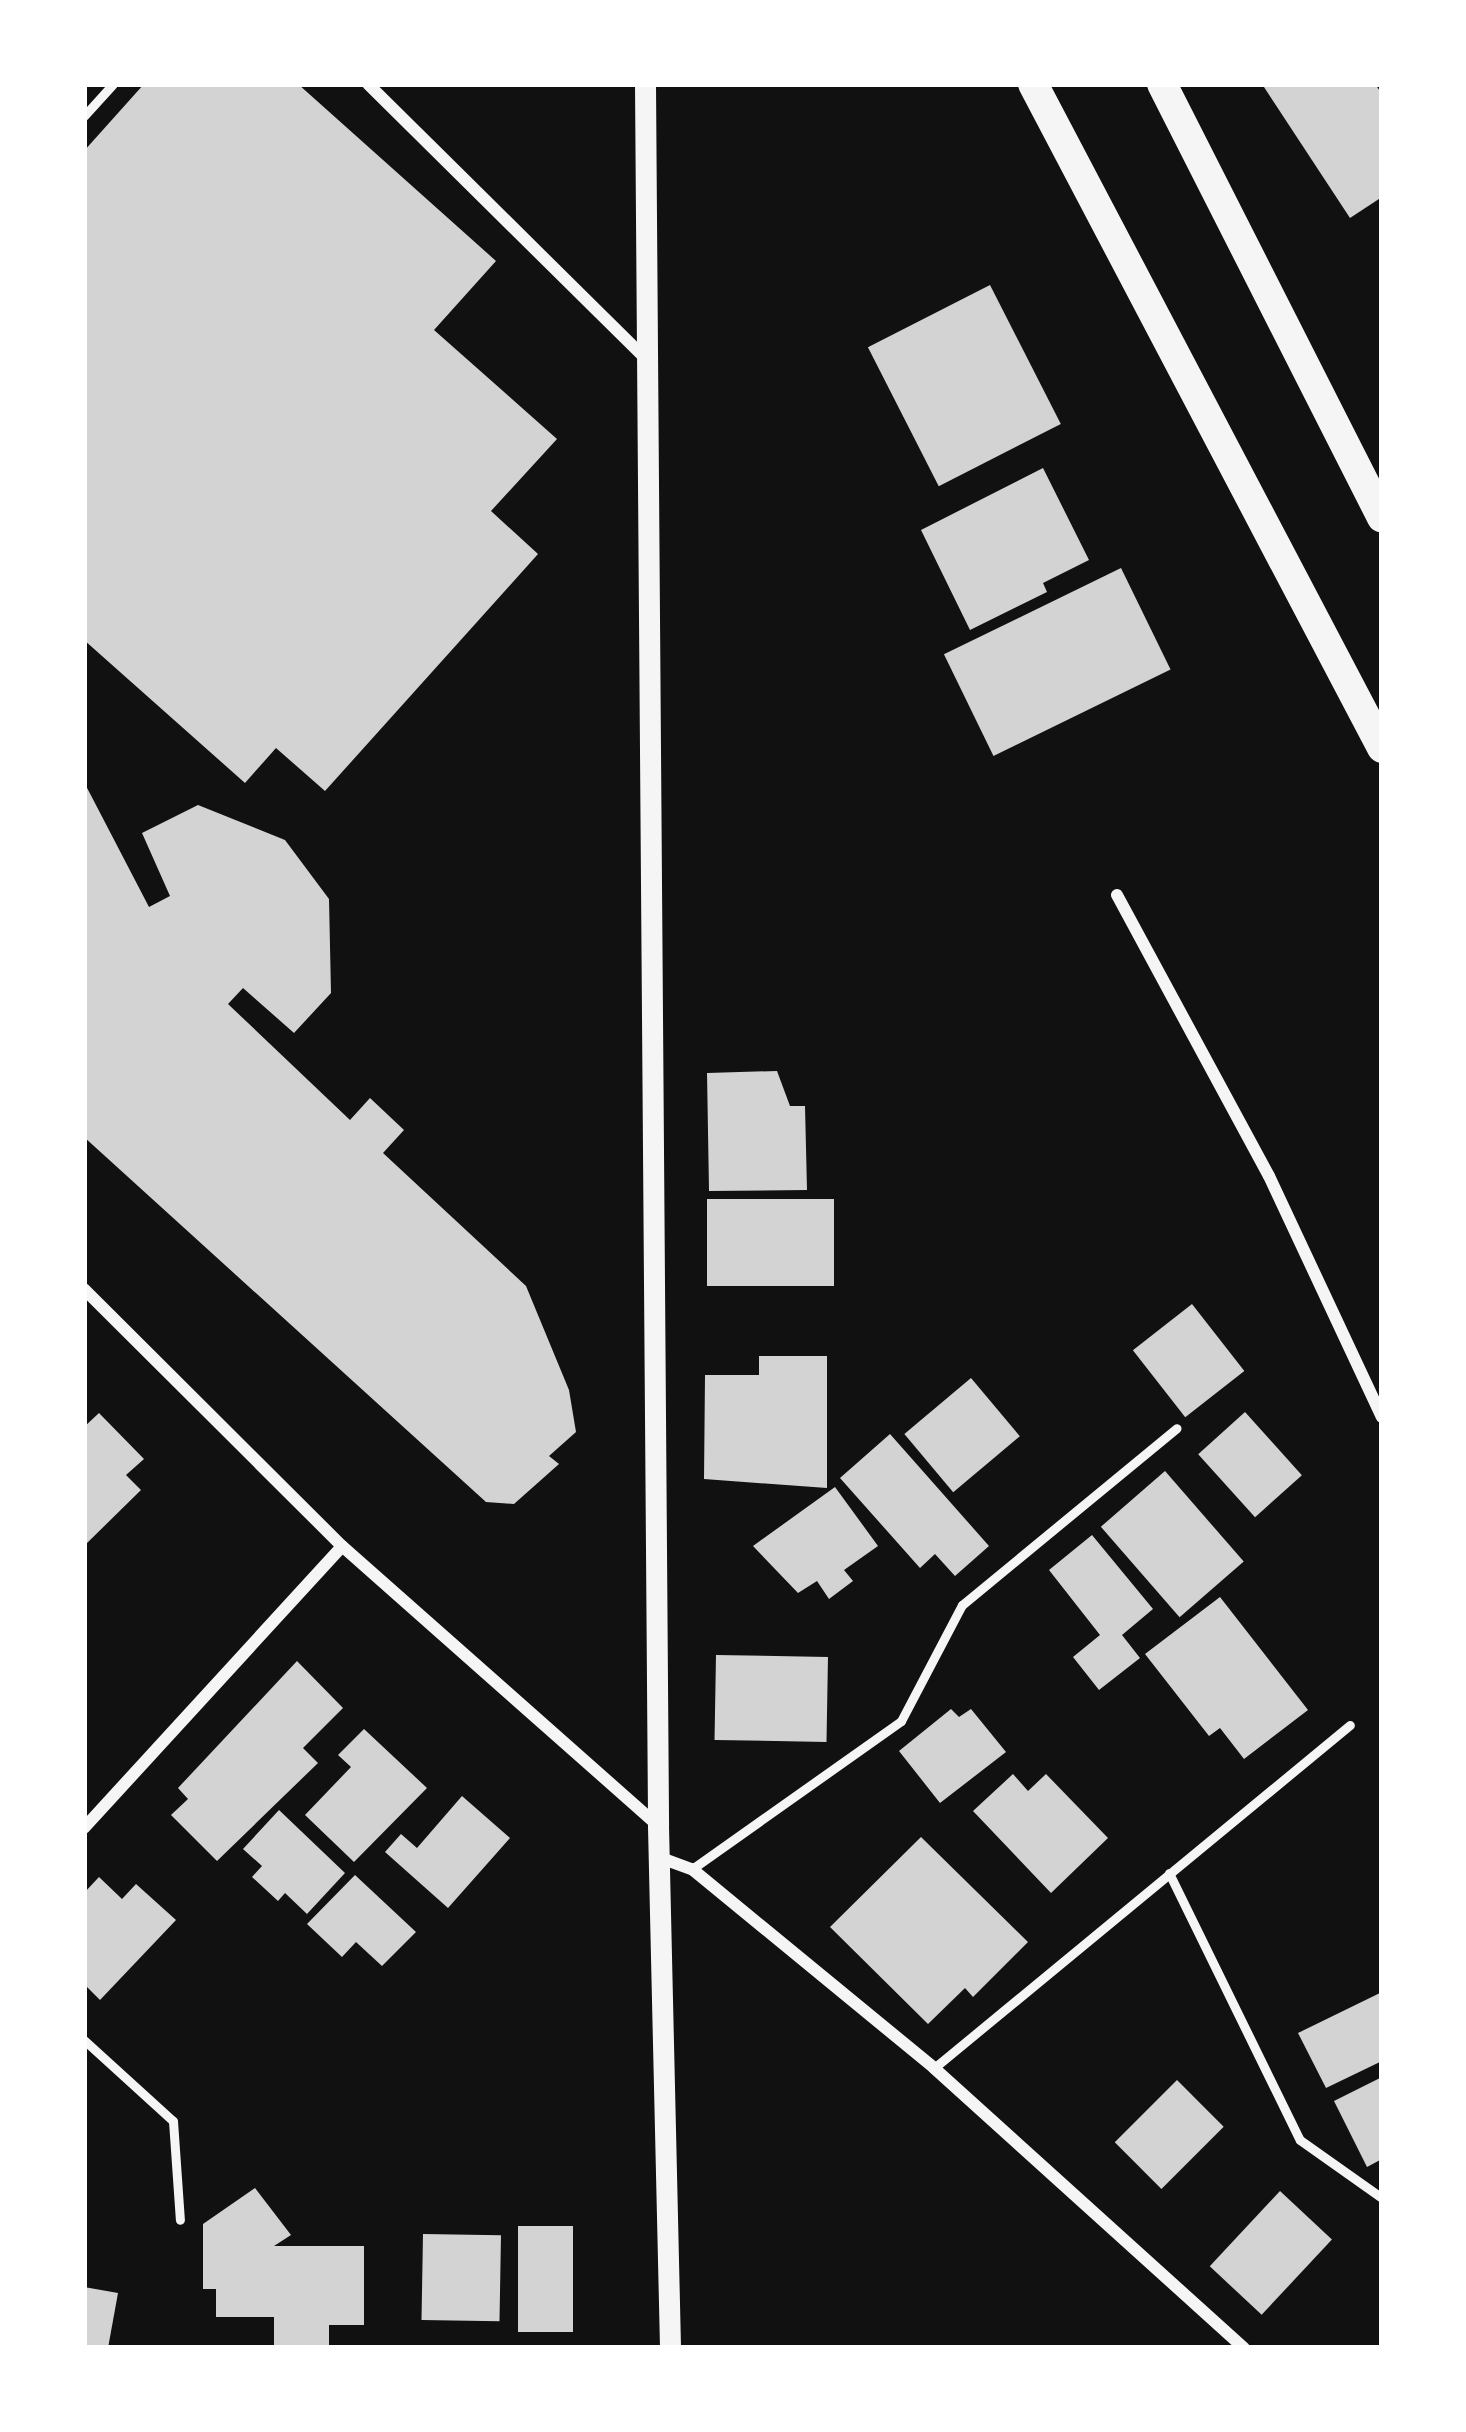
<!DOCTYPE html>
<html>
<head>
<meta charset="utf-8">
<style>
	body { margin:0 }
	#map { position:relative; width:1466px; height:2432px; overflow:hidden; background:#111; font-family:"Roboto Condensed",sans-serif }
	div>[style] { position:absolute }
	.building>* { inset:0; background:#d3d3d3; transform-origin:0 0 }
	.service>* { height:9px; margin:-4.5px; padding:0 4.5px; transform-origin:4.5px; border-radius:4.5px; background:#f5f5f5 }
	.minor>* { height:12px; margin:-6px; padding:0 6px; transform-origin:6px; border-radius:6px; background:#f5f5f5 }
	.tertiary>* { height:21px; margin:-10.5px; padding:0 10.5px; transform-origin:10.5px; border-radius:10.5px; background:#f5f5f5 }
	.primary>* { height:30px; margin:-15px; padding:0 15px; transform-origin:15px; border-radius:15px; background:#f5f5f5 }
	span { translate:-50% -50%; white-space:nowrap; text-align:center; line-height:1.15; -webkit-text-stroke:10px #fff; paint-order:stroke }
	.frame { position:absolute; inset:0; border:87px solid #fff; pointer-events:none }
</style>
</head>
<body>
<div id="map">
	<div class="building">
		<div style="clip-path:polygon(144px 84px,298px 84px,496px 261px,434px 330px,557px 439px,491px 511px,538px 554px,325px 791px,276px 748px,245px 783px,84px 640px,84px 151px)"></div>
		<div style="clip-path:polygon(1262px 84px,1375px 84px,1382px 94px,1382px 197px,1350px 218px)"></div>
		<div style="left:990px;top:285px;width:156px;height:137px;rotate:63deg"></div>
		<div style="clip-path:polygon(1043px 468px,1089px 560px,1043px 583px,1047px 592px,970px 630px,921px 530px)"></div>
		<div style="left:1121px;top:568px;width:113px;height:197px;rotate:64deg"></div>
		<div style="clip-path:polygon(84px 782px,149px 907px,170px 896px,142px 833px,198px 805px,285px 840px,329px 899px,331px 993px,294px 1033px,243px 988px,228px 1004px,350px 1120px,370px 1098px,404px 1130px,383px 1153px,526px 1286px,569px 1390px,576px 1432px,549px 1456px,559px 1464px,514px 1504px,486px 1502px,84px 1137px)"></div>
		<div style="clip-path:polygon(777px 1071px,790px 1106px,805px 1106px,807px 1190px,709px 1191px,707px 1073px)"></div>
		<div style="left:707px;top:1199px;width:127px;height:87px"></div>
		<div style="left:1192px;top:1304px;width:85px;height:75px;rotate:52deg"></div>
		<div style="clip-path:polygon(759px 1356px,827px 1356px,827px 1488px,704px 1479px,705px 1375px,759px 1375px)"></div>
		<div style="left:971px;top:1378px;width:76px;height:87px;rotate:50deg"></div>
		<div style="left:1245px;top:1412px;width:85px;height:63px;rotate:48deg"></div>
		<div style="clip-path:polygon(99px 1413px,144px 1459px,126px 1475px,141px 1490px,84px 1546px,84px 1427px)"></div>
		<div style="clip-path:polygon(890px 1434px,989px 1546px,955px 1576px,935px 1554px,920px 1568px,840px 1478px)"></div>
		<div style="left:1165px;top:1471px;width:120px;height:85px;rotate:49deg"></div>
		<div style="clip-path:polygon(835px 1487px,878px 1546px,844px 1570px,853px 1581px,829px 1599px,817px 1581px,798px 1593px,753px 1546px)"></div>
		<div style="clip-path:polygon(1092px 1535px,1153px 1609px,1122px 1635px,1140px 1658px,1099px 1690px,1073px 1657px,1100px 1635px,1049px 1570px)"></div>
		<div style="clip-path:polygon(1220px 1597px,1308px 1710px,1244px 1759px,1220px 1728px,1209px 1736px,1145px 1654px)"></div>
		<div style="left:716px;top:1655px;width:112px;height:85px;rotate:1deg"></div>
		<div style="clip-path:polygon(297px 1661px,343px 1708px,303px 1748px,318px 1763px,217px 1861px,171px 1815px,188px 1799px,178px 1788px)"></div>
		<div style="clip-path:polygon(951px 1709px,959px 1717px,971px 1709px,1006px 1752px,940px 1803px,899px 1751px)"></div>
		<div style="clip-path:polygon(364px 1729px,427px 1788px,354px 1862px,305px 1815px,351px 1767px,338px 1755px)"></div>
		<div style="clip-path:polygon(1013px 1774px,1028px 1791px,1046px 1774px,1108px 1838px,1051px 1893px,973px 1811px)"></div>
		<div style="clip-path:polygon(462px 1796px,510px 1838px,448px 1908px,385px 1852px,401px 1834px,417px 1848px)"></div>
		<div style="clip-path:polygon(279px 1810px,345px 1873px,307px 1914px,285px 1893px,278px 1901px,252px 1877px,262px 1866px,243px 1849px)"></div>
		<div style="clip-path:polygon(921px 1837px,1028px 1942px,973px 1997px,965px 1988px,928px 2024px,830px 1927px)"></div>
		<div style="clip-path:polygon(355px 1875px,416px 1932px,382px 1966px,356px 1942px,342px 1957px,307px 1924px)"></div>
		<div style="clip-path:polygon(99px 1877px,122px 1899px,136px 1884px,176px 1920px,100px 2000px,84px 1984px,84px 1893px)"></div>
		<div style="clip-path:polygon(1382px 1992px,1382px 2061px,1326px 2088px,1298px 2033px)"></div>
		<div style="clip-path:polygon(1382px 2077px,1382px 2159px,1367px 2167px,1334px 2101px)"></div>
		<div style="left:1177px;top:2080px;width:66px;height:88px;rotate:45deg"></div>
		<div style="clip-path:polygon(255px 2188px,291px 2235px,274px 2246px,364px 2246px,364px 2325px,329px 2325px,329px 2348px,274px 2348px,274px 2317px,216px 2317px,216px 2289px,203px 2289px,203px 2224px)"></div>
		<div style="left:1280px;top:2191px;width:71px;height:103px;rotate:43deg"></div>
		<div style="left:518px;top:2226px;width:55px;height:106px"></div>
		<div style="left:423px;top:2234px;width:78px;height:86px;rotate:1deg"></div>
		<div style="clip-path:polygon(84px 2287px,118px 2293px,108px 2348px,84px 2348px)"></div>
	</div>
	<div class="service">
		<div style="left:84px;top:116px;width:43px;rotate:-47.8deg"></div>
		<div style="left:692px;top:1869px;width:256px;rotate:-35.3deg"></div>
		<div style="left:901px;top:1721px;width:131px;rotate:-62.3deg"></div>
		<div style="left:962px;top:1605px;width:278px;rotate:-39.5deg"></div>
		<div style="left:1169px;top:1873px;width:297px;rotate:63.9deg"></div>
		<div style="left:1300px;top:2140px;width:100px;rotate:35.3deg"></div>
		<div style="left:84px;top:2040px;width:120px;rotate:42.3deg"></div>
		<div style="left:173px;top:2121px;width:99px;rotate:86deg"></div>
		<div style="left:934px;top:2068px;width:539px;rotate:-39.51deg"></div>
	</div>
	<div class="minor">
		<div style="left:368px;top:84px;width:384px;rotate:44.7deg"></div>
		<div style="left:1117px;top:895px;width:319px;rotate:61.6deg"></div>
		<div style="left:1269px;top:1176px;width:266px;rotate:64.9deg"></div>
		<div style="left:84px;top:1289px;width:364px;rotate:44.9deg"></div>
		<div style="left:342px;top:1546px;width:421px;rotate:41.5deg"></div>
		<div style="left:84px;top:1828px;width:382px;rotate:-47.5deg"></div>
		<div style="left:661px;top:1858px;width:33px;rotate:20deg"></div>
		<div style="left:692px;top:1869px;width:313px;rotate:39.4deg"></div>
		<div style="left:934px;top:2068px;width:418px;rotate:42.1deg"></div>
	</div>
	<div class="tertiary">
		<div style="left:645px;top:84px;width:1742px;rotate:89.57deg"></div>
		<div style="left:658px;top:1826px;width:522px;rotate:88.68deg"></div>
	</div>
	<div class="primary">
		<div style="left:1033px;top:84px;width:750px;rotate:62.27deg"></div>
		<div style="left:1162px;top:84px;width:486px;rotate:63.1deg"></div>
	</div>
	<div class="frame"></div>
</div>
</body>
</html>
